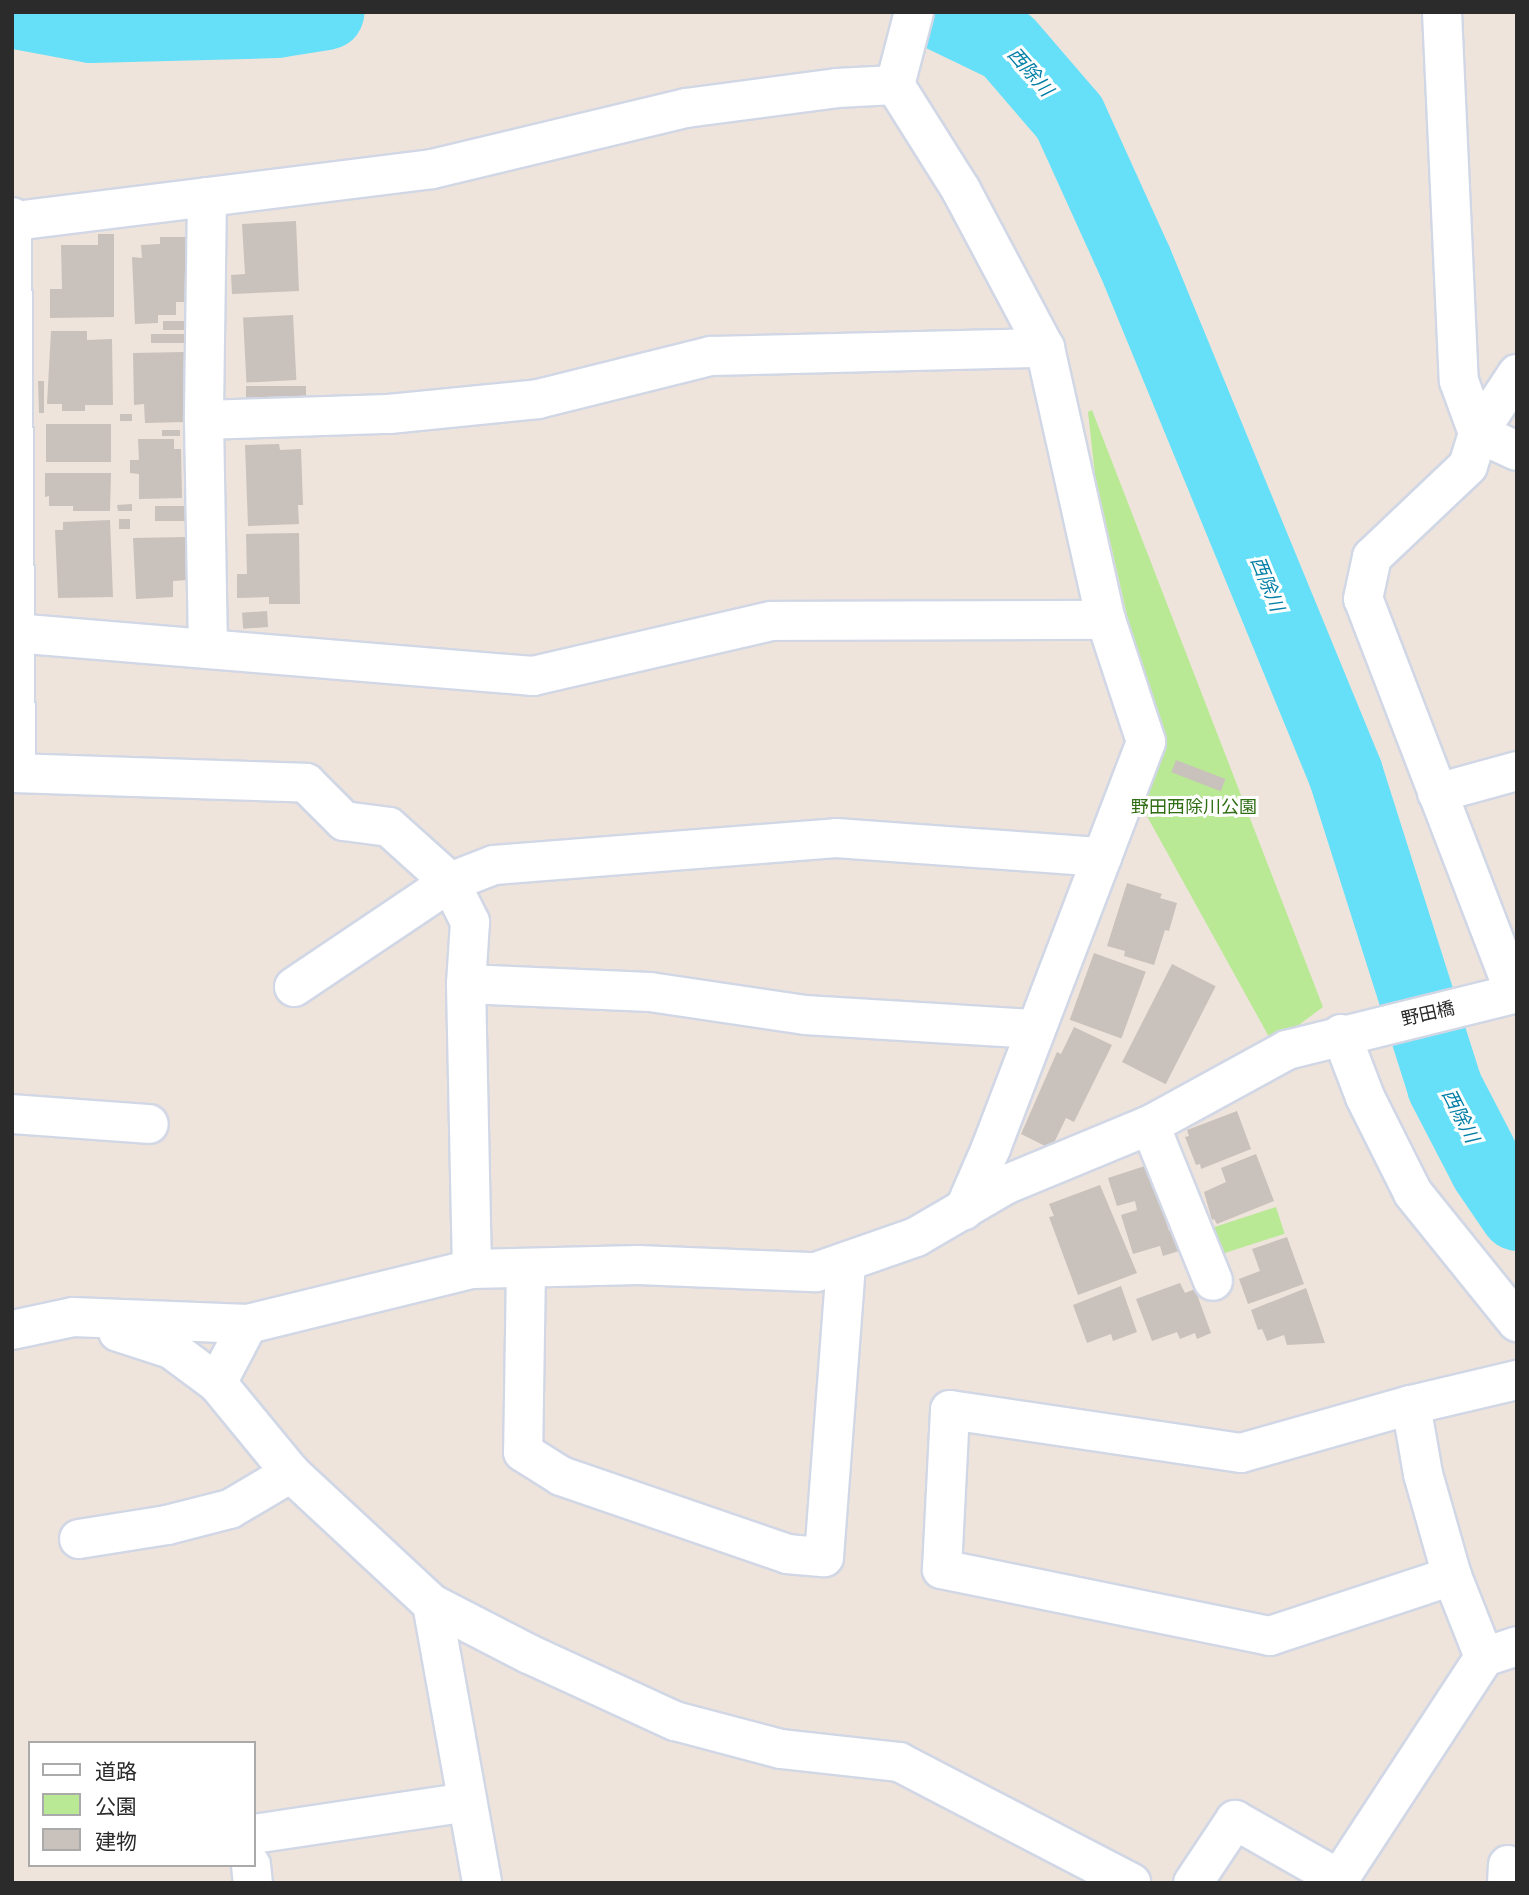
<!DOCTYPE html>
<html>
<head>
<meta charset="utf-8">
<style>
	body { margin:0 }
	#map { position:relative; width:1529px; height:1895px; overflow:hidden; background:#eee4dc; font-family:"Roboto Condensed","Noto Sans JP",sans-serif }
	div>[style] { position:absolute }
	.green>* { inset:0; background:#b9e994; transform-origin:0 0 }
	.river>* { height:75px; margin:-37.5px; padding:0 37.5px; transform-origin:37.5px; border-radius:37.5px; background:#66e0f8 }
	.building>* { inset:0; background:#c9c1bb; transform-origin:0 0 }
	.roads { filter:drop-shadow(2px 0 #d1d7e5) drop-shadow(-2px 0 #d1d7e5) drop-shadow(0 2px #d1d7e5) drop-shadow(0 -2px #d1d7e5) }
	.street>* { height:38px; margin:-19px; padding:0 19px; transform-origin:19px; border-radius:19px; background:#fff }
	span { translate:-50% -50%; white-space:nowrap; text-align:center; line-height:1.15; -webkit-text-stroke:6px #fff; paint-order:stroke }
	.park-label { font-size:18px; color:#306e14 }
	.street-label { font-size:18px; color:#2b2b2b }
	.water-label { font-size:19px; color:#037fa7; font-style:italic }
	.frame { position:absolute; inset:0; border:14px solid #2b2b2b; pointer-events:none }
	.legend { position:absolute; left:28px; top:1741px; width:228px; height:126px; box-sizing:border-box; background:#fff; border:2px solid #aaa; margin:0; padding:9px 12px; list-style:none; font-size:21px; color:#2b2b2b }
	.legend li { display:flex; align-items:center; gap:14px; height:35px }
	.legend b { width:35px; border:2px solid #aaa }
</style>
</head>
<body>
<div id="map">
	<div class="green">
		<div style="clip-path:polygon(1092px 410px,1323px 1007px,1273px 1044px,1143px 809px,1164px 751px,1138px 663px,1095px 475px,1088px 412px)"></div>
		<div style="left:1276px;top:1207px;width:28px;height:67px;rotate:72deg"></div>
	</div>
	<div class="river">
		<div style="left:20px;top:12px;width:71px;rotate:10.5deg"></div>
		<div style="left:90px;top:25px;width:186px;rotate:-1.5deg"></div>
		<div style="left:276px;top:20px;width:51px;rotate:-9.1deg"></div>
		<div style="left:938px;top:12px;width:76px;rotate:25.6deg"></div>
		<div style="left:1007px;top:45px;width:95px;rotate:49.3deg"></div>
		<div style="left:1069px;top:117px;width:157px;rotate:65.6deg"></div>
		<div style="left:1134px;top:260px;width:555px;rotate:67.64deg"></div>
		<div style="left:1345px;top:773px;width:328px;rotate:72.4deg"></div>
		<div style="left:1444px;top:1086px;width:93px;rotate:62.6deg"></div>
		<div style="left:1487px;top:1169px;width:53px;rotate:55.7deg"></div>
	</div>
	<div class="building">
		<div style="clip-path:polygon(296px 221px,299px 291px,232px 294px,231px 275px,245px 274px,242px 224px)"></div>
		<div style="clip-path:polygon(98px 234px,114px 234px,114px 317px,50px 318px,50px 289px,62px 289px,61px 245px,98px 245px)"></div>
		<div style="clip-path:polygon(160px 237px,188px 237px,190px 302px,176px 302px,176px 315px,158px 315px,158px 323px,135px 324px,132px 257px,142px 258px,141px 245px,160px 244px)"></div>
		<div style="left:293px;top:315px;width:65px;height:50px;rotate:87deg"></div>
		<div style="left:193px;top:321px;width:9px;height:30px;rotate:90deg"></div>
		<div style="clip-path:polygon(51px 331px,87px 331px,87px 340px,112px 339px,113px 405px,85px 405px,85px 411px,62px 411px,62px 404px,47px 404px)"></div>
		<div style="left:184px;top:334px;width:9px;height:33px;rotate:90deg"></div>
		<div style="clip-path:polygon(184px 352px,186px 422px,145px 423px,144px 404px,134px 405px,133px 353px)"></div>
		<div style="clip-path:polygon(38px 381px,44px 381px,44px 413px,39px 413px)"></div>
		<div style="left:306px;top:386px;width:14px;height:60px;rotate:90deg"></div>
		<div style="left:132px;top:414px;width:7px;height:12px;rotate:90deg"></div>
		<div style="left:46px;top:424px;width:65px;height:38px"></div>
		<div style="left:162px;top:430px;width:18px;height:6px"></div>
		<div style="clip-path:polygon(138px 439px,174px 439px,174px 449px,181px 449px,182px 498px,139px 499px,139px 474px,130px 473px,130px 460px,139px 460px)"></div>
		<div style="clip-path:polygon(279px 444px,280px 450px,301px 449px,303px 505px,298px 505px,299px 524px,248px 526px,245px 445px)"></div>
		<div style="clip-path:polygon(45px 473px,111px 473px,110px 511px,73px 511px,73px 506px,49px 506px,49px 496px,45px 497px)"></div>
		<div style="clip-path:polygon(132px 504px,132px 511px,118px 511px,117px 505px)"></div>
		<div style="left:189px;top:506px;width:15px;height:34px;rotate:90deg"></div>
		<div style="left:130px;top:519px;width:10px;height:11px;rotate:90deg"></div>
		<div style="clip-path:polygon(110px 520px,113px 597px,58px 598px,55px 530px,63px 530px,63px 522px)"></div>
		<div style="clip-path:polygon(299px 533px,300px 604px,269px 604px,269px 597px,237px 598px,237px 574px,247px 574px,246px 534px)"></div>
		<div style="clip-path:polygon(185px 537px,187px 580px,173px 581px,173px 597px,136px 599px,133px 538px)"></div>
		<div style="left:267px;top:611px;width:16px;height:25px;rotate:86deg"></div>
		<div style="left:1176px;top:760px;width:53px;height:13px;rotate:21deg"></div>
		<div style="clip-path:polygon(1127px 883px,1162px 894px,1160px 898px,1177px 903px,1169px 931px,1165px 930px,1154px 965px,1124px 956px,1125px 951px,1107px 946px)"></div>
		<div style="left:1094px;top:953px;width:55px;height:71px;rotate:20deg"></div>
		<div style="left:1172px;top:964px;width:49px;height:110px;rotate:27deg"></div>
		<div style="clip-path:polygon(1074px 1027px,1112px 1045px,1074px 1122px,1066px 1118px,1051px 1149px,1021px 1134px,1057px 1052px,1061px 1054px)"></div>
		<div style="clip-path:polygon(1237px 1111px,1251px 1149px,1201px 1169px,1200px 1164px,1196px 1165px,1185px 1137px,1189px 1136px,1187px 1130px)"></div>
		<div style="clip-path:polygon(1256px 1154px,1274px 1201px,1217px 1224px,1214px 1219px,1212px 1220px,1204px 1192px,1226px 1182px,1221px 1168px)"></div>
		<div style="clip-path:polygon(1148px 1165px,1169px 1231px,1173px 1230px,1179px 1251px,1163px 1256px,1160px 1246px,1133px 1254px,1121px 1215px,1137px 1210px,1135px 1201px,1117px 1206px,1108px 1178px)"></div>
		<div style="clip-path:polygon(1100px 1185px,1137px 1273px,1078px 1295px,1049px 1217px,1054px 1216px,1049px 1204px)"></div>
		<div style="clip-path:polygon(1287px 1237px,1304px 1284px,1248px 1304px,1239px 1279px,1260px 1271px,1252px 1249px)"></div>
		<div style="clip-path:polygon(1180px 1283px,1185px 1293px,1195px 1289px,1211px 1333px,1197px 1339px,1195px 1333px,1180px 1339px,1177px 1332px,1152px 1341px,1136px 1299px)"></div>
		<div style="clip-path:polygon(1121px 1286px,1137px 1332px,1113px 1341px,1111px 1334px,1087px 1343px,1073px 1305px)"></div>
		<div style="clip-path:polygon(1306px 1288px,1325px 1343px,1287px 1345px,1284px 1335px,1267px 1341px,1262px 1329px,1258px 1330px,1251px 1310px)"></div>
	</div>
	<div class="roads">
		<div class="street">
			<div style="left:1442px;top:12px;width:369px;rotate:87.4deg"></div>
			<div style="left:1459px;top:381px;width:55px;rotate:69.9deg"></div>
			<div style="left:1478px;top:433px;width:43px;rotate:24.8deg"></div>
			<div style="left:895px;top:85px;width:75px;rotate:-75.4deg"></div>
			<div style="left:207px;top:197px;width:223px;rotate:90.8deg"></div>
			<div style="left:204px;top:420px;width:228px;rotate:89deg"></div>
			<div style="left:12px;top:217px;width:5px;rotate:53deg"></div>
			<div style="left:15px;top:221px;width:420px;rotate:-7.1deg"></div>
			<div style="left:432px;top:169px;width:261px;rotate:-13.5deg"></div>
			<div style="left:686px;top:108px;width:152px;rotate:-7.5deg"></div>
			<div style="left:837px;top:88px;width:58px;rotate:-3deg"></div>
			<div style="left:895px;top:85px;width:124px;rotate:57.8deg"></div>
			<div style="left:961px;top:190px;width:179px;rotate:62deg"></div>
			<div style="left:1045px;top:348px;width:279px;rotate:77.4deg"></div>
			<div style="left:1106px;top:620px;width:128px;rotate:71.8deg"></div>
			<div style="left:1146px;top:742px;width:435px;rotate:110.9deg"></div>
			<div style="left:991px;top:1148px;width:68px;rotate:113.5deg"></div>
			<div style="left:12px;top:222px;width:551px;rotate:89.58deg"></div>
			<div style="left:204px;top:420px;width:185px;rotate:-1.9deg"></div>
			<div style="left:389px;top:414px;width:150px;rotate:-5.7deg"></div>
			<div style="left:538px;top:399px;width:178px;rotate:-14deg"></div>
			<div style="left:711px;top:356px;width:334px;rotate:-1.4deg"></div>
			<div style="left:14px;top:633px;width:521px;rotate:4.74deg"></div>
			<div style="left:533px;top:676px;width:245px;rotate:-13deg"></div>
			<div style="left:772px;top:621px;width:334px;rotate:-0.2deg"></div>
			<div style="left:12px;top:773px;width:294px;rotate:1.9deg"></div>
			<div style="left:306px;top:783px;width:54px;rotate:45deg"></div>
			<div style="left:344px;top:821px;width:45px;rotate:7.6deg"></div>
			<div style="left:389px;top:827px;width:82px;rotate:42deg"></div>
			<div style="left:450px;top:882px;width:45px;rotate:63.4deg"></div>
			<div style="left:470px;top:922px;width:62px;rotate:93.7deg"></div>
			<div style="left:466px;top:984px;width:285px;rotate:88.8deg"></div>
			<div style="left:1437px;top:793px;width:83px;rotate:-15.4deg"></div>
			<div style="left:466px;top:984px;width:184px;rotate:2.5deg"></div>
			<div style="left:650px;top:992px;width:157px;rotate:8.4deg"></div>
			<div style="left:805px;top:1015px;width:231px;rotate:3.5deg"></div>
			<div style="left:294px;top:987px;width:188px;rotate:-33.9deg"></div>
			<div style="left:450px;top:882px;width:47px;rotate:-21.1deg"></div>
			<div style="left:494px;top:865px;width:343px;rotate:-4.5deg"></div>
			<div style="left:836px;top:838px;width:267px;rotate:4.1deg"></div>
			<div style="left:1515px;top:994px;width:423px;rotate:-111deg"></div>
			<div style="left:1363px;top:599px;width:43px;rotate:-77.9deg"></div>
			<div style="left:1372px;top:557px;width:132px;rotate:-43.5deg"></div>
			<div style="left:1468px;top:466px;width:34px;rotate:-73deg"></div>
			<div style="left:1478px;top:433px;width:71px;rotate:-56.5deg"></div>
			<div style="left:1341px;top:1034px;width:67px;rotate:69.1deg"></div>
			<div style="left:1365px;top:1097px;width:107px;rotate:63.4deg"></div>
			<div style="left:1413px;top:1193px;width:166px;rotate:51.1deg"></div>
			<div style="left:12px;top:1114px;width:137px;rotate:4.2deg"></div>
			<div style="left:1150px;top:1125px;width:168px;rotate:68deg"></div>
			<div style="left:526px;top:1268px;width:184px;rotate:90.9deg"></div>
			<div style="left:523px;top:1452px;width:45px;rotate:32.3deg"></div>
			<div style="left:561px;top:1476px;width:239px;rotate:19deg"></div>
			<div style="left:787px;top:1554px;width:37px;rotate:5deg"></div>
			<div style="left:824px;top:1557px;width:296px;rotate:-85.7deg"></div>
			<div style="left:12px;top:1330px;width:62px;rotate:-12deg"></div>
			<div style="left:73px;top:1317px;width:175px;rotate:2.3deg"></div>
			<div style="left:248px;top:1324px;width:231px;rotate:-13.8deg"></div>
			<div style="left:472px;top:1269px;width:166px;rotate:-1.4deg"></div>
			<div style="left:638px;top:1265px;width:178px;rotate:2.3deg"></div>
			<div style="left:816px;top:1272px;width:106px;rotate:-19.3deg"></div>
			<div style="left:916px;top:1237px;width:103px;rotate:-30.3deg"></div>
			<div style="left:1005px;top:1185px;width:157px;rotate:-22.5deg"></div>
			<div style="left:1150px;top:1125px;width:156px;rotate:-28.7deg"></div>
			<div style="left:1287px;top:1050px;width:237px;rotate:-13.9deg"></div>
			<div style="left:118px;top:1332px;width:56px;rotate:17.8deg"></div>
			<div style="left:171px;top:1349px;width:57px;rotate:36.5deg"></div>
			<div style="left:217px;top:1383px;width:117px;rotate:50.6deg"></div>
			<div style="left:291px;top:1473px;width:192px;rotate:42.9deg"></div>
			<div style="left:432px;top:1604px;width:283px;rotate:79.8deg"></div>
			<div style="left:217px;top:1383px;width:67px;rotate:-62.3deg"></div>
			<div style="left:1411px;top:1405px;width:70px;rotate:80.1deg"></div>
			<div style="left:1423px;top:1474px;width:106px;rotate:74.1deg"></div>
			<div style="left:1452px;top:1576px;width:87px;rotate:68.4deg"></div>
			<div style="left:79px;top:1539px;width:89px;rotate:-9deg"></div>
			<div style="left:167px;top:1525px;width:65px;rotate:-14.3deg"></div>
			<div style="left:230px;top:1509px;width:71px;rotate:-30.5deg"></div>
			<div style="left:1452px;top:1576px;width:192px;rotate:161.8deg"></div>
			<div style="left:1270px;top:1636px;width:335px;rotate:-168.5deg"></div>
			<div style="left:942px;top:1569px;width:159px;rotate:-87.1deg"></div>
			<div style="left:950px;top:1410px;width:294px;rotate:8.4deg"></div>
			<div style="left:1241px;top:1453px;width:177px;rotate:-15.8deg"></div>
			<div style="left:1411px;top:1405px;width:109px;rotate:-13.3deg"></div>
			<div style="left:432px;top:1604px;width:109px;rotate:27.3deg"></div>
			<div style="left:529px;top:1654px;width:161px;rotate:24.7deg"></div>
			<div style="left:675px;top:1721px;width:110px;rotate:14.8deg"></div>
			<div style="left:781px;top:1749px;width:119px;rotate:6.3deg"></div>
			<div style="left:899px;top:1762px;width:262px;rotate:27.5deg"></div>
			<div style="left:254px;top:1834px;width:215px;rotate:-8.5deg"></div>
			<div style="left:251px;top:1865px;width:18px;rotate:84deg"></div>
			<div style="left:1193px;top:1883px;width:76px;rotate:-56.3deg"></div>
			<div style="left:1235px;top:1820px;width:120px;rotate:29.6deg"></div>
			<div style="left:1339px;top:1879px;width:265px;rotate:-56.8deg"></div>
			<div style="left:1484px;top:1657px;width:35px;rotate:-18deg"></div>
			<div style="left:1507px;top:1883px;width:18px;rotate:-87deg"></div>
		</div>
	</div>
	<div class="park-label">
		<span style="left:1194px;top:807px">野田西除川公園</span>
	</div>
	<div class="street-label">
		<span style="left:1428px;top:1014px;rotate:-13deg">野田橋</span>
	</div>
	<div class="water-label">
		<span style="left:1030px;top:72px;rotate:49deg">西除川</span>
		<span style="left:1267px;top:584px;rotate:68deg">西除川</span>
		<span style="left:1460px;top:1116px;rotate:63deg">西除川</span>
	</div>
	<div class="frame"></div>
	<ul class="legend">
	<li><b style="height:9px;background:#fff"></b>道路</li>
	<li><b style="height:19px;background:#b9e994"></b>公園</li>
	<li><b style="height:19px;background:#c9c1bb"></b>建物</li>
	</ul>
</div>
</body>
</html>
